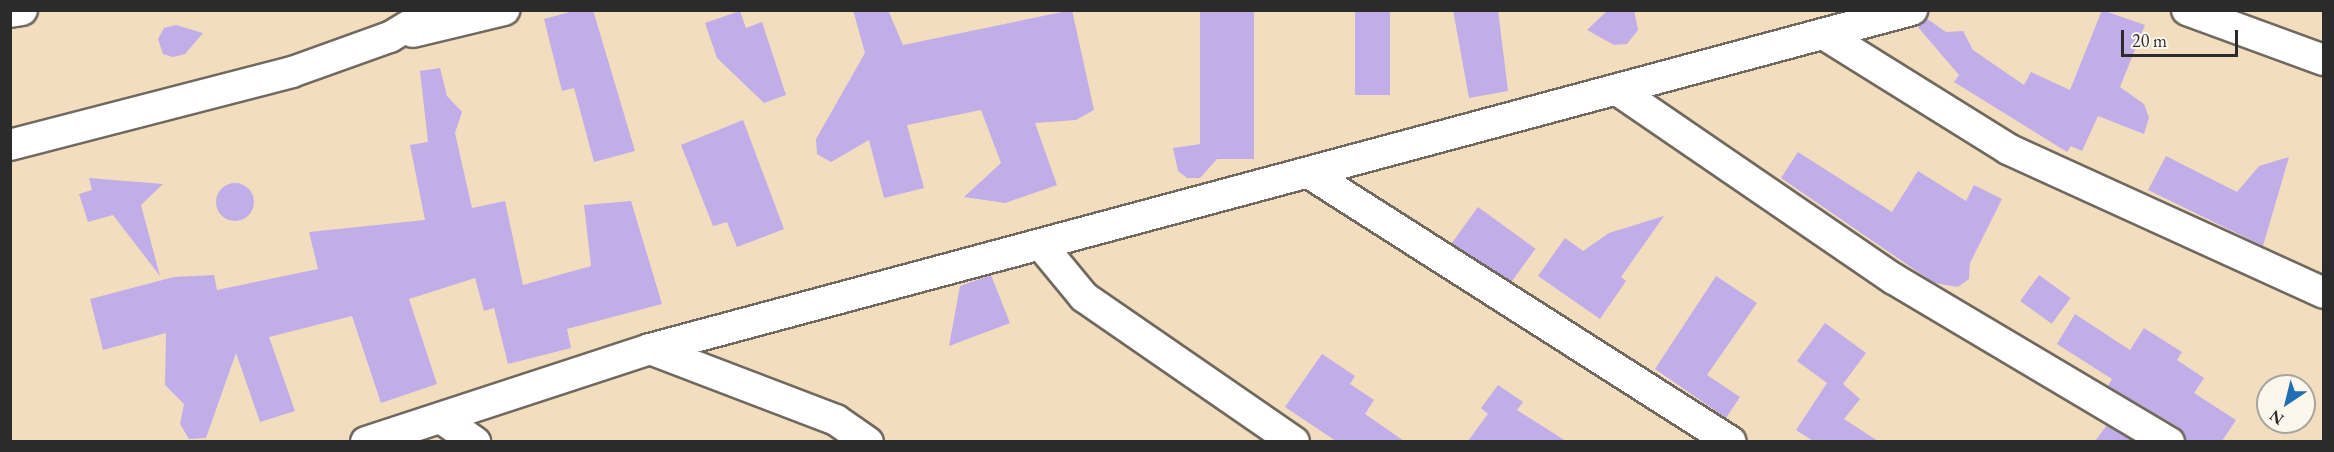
<!DOCTYPE html>
<html>
<head>
<meta charset="utf-8">
<style>
	body { margin:0 }
	#map { position:relative; width:2334px; height:452px; overflow:hidden; background:#f2ddbf; font-family:"EB Garamond",serif }
	div>[style] { position:absolute }
	.building>* { inset:0; background:#c1aee8; transform-origin:0 0 }
	.round { border-radius:50% }
	.roads { filter:drop-shadow(2px 0 #71695f) drop-shadow(-2px 0 #71695f) drop-shadow(0 2px #71695f) drop-shadow(0 -2px #71695f) }
	.street>* { height:30px; margin:-15px; padding:0 15px; transform-origin:15px; border-radius:15px; background:#fff }
	span { translate:-50% -50%; white-space:nowrap; text-align:center; line-height:1.15; -webkit-text-stroke:5px #fbf7ec; paint-order:stroke }
	.frame { position:absolute; inset:0; border:12px solid #2b2b2b; pointer-events:none }
	.north { position:absolute; left:2256px; top:374px; width:60px; height:60px; box-sizing:border-box; background:#fbf7ec; border:2px solid #a8a59f; border-radius:50%; rotate:215deg; font-size:16px; font-weight:700; line-height:24px; text-align:center; color:#2b2b2b }
	.north::after { content:''; display:block; margin:auto; width:21px; height:27px; background:#1f6fb2; clip-path:polygon(50% 0,100% 100%,50% 72%,0 100%) }
	.scale { position:absolute; left:2121px; top:30px; width:117px; height:27px; box-sizing:border-box; border:3px solid #2b2b2b; border-top:0; padding-left:8px; font-size:18px; line-height:21px; white-space:nowrap; color:#2b2b2b; -webkit-text-stroke:4px #fbf7ec; paint-order:stroke }
</style>
</head>
<body>
<div id="map">
	<div class="building">
		<div style="clip-path:polygon(577px 10px,593px 10px,635px 151px,594px 162px,574px 88px,562px 91px,544px 19px)"></div>
		<div style="clip-path:polygon(853px 10px,888px 10px,903px 45px,1072px 10px,1094px 110px,1076px 120px,1035px 123px,1057px 185px,1005px 203px,964px 197px,1001px 163px,981px 110px,907px 125px,924px 188px,884px 198px,869px 140px,831px 162px,817px 154px,816px 139px,865px 53px)"></div>
		<div style="left:1200px;top:10px;width:54px;height:149px"></div>
		<div style="left:1355px;top:10px;width:35px;height:85px"></div>
		<div style="clip-path:polygon(1453px 10px,1498px 10px,1508px 91px,1469px 98px)"></div>
		<div style="clip-path:polygon(1608px 10px,1634px 10px,1638px 30px,1627px 44px,1614px 45px,1587px 30px)"></div>
		<div style="clip-path:polygon(2102px 10px,2145px 25px,2120px 87px,2144px 104px,2149px 118px,2144px 134px,2098px 116px,2082px 151px,2071px 146px,2067px 152px,1954px 82px,1959px 75px,1917px 26px,1926px 18px,1946px 32px,1963px 31px,1973px 50px,2024px 85px,2031px 72px,2070px 90px)"></div>
		<div style="clip-path:polygon(740px 11px,746px 28px,762px 22px,786px 95px,764px 103px,717px 58px,705px 23px)"></div>
		<div style="clip-path:polygon(176px 25px,203px 33px,185px 54px,173px 57px,163px 54px,158px 39px,164px 28px)"></div>
		<div style="clip-path:polygon(440px 68px,447px 96px,462px 112px,455px 133px,472px 208px,505px 201px,523px 285px,591px 266px,584px 205px,631px 201px,662px 304px,567px 329px,571px 348px,508px 364px,494px 308px,484px 311px,475px 278px,409px 299px,437px 384px,381px 403px,352px 316px,269px 337px,295px 411px,260px 422px,236px 353px,206px 438px,189px 439px,180px 424px,184px 404px,165px 385px,166px 333px,103px 350px,90px 299px,174px 277px,214px 275px,217px 290px,318px 269px,309px 232px,425px 220px,410px 145px,428px 142px,420px 71px)"></div>
		<div style="clip-path:polygon(743px 120px,784px 229px,737px 247px,727px 222px,713px 226px,681px 145px)"></div>
		<div style="clip-path:polygon(1235px 139px,1200px 178px,1187px 178px,1178px 171px,1173px 148px)"></div>
		<div style="clip-path:polygon(1798px 152px,1892px 212px,1918px 171px,1966px 201px,1974px 185px,2002px 199px,1970px 263px,1969px 279px,1958px 287px,1934px 283px,1781px 178px)"></div>
		<div style="clip-path:polygon(2166px 156px,2237px 192px,2259px 166px,2289px 157px,2263px 246px,2148px 190px)"></div>
		<div style="clip-path:polygon(89px 178px,163px 184px,141px 205px,160px 276px,113px 215px,88px 222px,79px 194px,92px 190px)"></div>
		<div class="round" style="left:216px;top:183px;width:38px;height:38px"></div>
		<div style="left:1478px;top:207px;width:71px;height:45px;rotate:36deg"></div>
		<div style="clip-path:polygon(1664px 216px,1621px 277px,1626px 281px,1600px 319px,1538px 276px,1565px 238px,1583px 251px,1609px 233px)"></div>
		<div style="clip-path:polygon(991px 275px,1010px 323px,949px 346px,960px 286px)"></div>
		<div style="left:2039px;top:275px;width:39px;height:32px;rotate:36deg"></div>
		<div style="clip-path:polygon(1716px 276px,1757px 303px,1707px 375px,1740px 397px,1726px 418px,1655px 369px)"></div>
		<div style="clip-path:polygon(2075px 314px,2130px 350px,2144px 328px,2182px 352px,2177px 360px,2204px 378px,2194px 393px,2236px 420px,2222px 441px,2186px 441px,2178px 427px,2108px 386px,2112px 379px,2057px 344px)"></div>
		<div style="clip-path:polygon(1825px 323px,1866px 353px,1843px 384px,1860px 399px,1844px 419px,1878px 441px,1813px 441px,1796px 430px,1827px 383px,1797px 361px)"></div>
		<div style="clip-path:polygon(1322px 354px,1355px 376px,1350px 384px,1374px 400px,1365px 414px,1404px 441px,1336px 441px,1285px 407px)"></div>
		<div style="clip-path:polygon(1498px 385px,1523px 402px,1517px 410px,1566px 441px,1468px 441px,1488px 414px,1481px 408px)"></div>
		<div style="clip-path:polygon(2107px 425px,2134px 441px,2095px 441px)"></div>
	</div>
	<div class="roads">
		<div class="street">
			<div style="left:2187px;top:10px;width:146px;rotate:20.1deg"></div>
			<div style="left:10px;top:12px;width:12px;rotate:-9deg"></div>
			<div style="left:413px;top:32px;width:94px;rotate:-13.6deg"></div>
			<div style="left:1825px;top:35px;width:216px;rotate:31.9deg"></div>
			<div style="left:2008px;top:149px;width:347px;rotate:24.5deg"></div>
			<div style="left:1619px;top:91px;width:333px;rotate:34.4deg"></div>
			<div style="left:1894px;top:279px;width:320px;rotate:30.7deg"></div>
			<div style="left:10px;top:145px;width:291px;rotate:-14.5deg"></div>
			<div style="left:292px;top:72px;width:104px;rotate:-19.7deg"></div>
			<div style="left:390px;top:37px;width:52px;rotate:-31deg"></div>
			<div style="left:1309px;top:173px;width:500px;rotate:32.52deg"></div>
			<div style="left:1042px;top:246px;width:66px;rotate:50.5deg"></div>
			<div style="left:1084px;top:297px;width:255px;rotate:34.6deg"></div>
			<div style="left:650px;top:349px;width:199px;rotate:20.9deg"></div>
			<div style="left:836px;top:420px;width:39px;rotate:35deg"></div>
			<div style="left:441px;top:418px;width:42px;rotate:35.2deg"></div>
			<div style="left:366px;top:442px;width:299px;rotate:-18.1deg"></div>
			<div style="left:650px;top:349px;width:1307px;rotate:-15.04deg"></div>
		</div>
	</div>
	<div class="frame"></div>
	<div class="north">N</div>
	<div class="scale">20 m</div>
</div>
</body>
</html>
